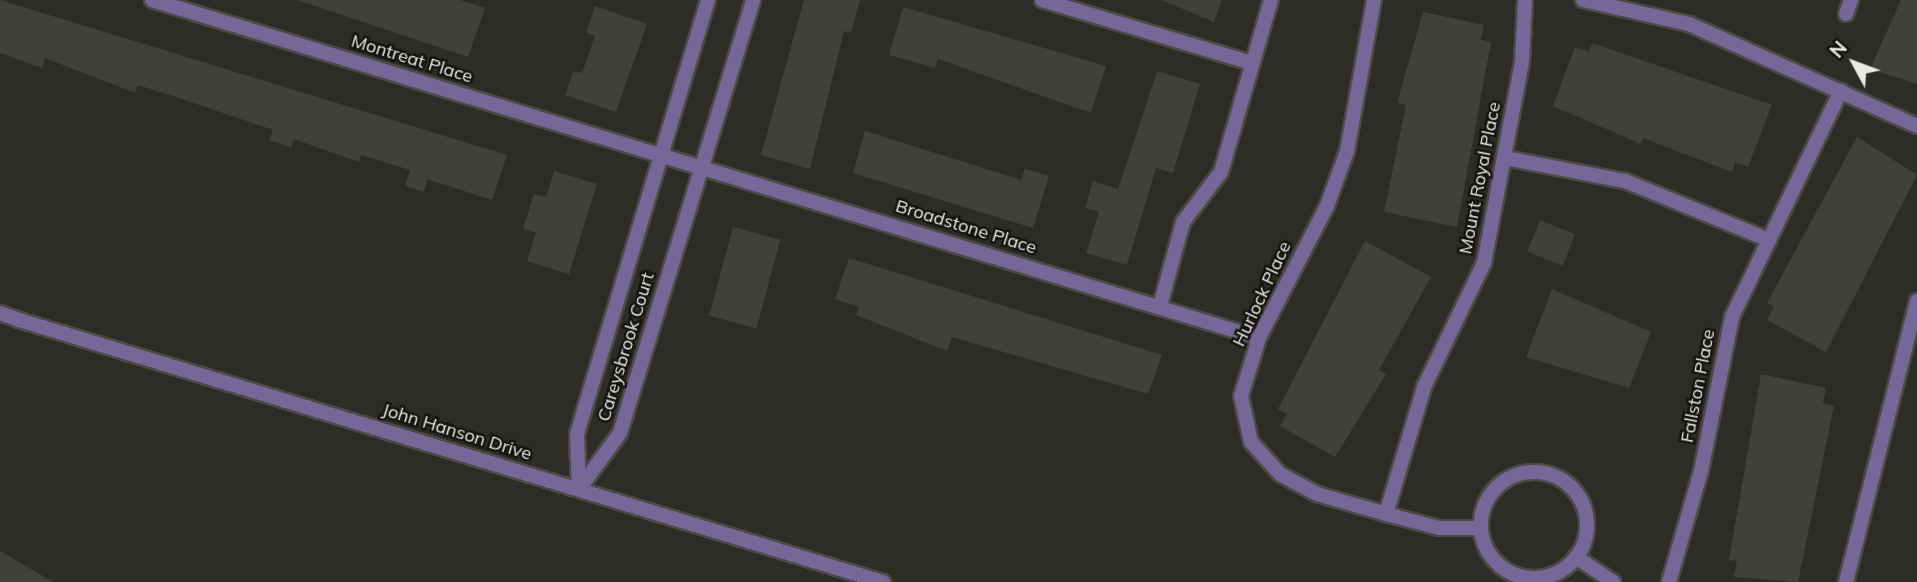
<!DOCTYPE html>
<html>
<head>
<meta charset="utf-8">
<style>
	body { margin:0 }
	#map { position:relative; width:1917px; height:582px; overflow:hidden; background:#2d2c26; font-family:Mulish,sans-serif }
	div>[style] { position:absolute }
	.building>* { inset:0; background:#41403a; transform-origin:0 0 }
	.roads { filter:drop-shadow(2px 0 #4b4a45) drop-shadow(-2px 0 #4b4a45) drop-shadow(0 2px #4b4a45) drop-shadow(0 -2px #4b4a45) }
	.lane>* { height:14px; margin:-7px; padding:0 7px; transform-origin:7px; border-radius:7px; background:#736897 }
	.street>* { height:14px; margin:-7px; padding:0 7px; transform-origin:7px; border-radius:7px; background:#736897 }
	.street>.ring { margin:-7px; padding:0; box-sizing:content-box; background:none; border:14px solid #736897; border-radius:50% }
	span { translate:-50% -50%; white-space:nowrap; text-align:center; line-height:1.15; -webkit-text-stroke:5px #151412; paint-order:stroke }
	.street-label { font-size:18px; color:#eae9e5 }
	.north { position:absolute; left:1819px; top:28px; width:70px; height:70px; -webkit-text-stroke:5px #151412; paint-order:stroke; rotate:311deg; font-size:19px; font-weight:700; line-height:28px; text-align:center; color:#eae9e5 }
	.north::after { content:''; display:block; margin:auto; width:24px; height:32px; background:#eae9e5; clip-path:polygon(50% 0,100% 100%,50% 72%,0 100%) }
</style>
</head>
<body>
<div id="map">
	<div class="building">
		<div style="clip-path:polygon(0 0,507px 155px,492px 200px,427px 179px,424px 192px,405px 186px,410px 170px,361px 155px,359px 162px,294px 139px,291px 148px,269px 140px,273px 130px,182px 99px,138px 85px,135px 93px,45px 58px,42px 68px,0 53px)"></div>
		<div style="clip-path:polygon(297px 0,460px 0,485px 8px,468px 57px)"></div>
		<div style="clip-path:polygon(804px 0,860px 0,851px 33px,844px 31px,810px 169px,761px 155px)"></div>
		<div style="clip-path:polygon(1161px 0,1222px 0,1214px 22px)"></div>
		<div style="clip-path:polygon(1901px 0,1917px 0,1917px 84px,1870px 69px)"></div>
		<div style="clip-path:polygon(595px 6px,647px 24px,616px 112px,565px 95px,573px 71px,582px 73px,595px 36px,586px 33px)"></div>
		<div style="clip-path:polygon(903px 7px,1106px 66px,1091px 113px,938px 59px,935px 68px,889px 55px)"></div>
		<div style="clip-path:polygon(1423px 12px,1484px 25px,1481px 40px,1491px 42px,1457px 227px,1384px 212px,1406px 105px,1397px 103px)"></div>
		<div style="clip-path:polygon(1592px 43px,1772px 105px,1748px 167px,1735px 162px,1732px 172px,1643px 138px,1641px 144px,1553px 106px,1575px 47px,1589px 52px)"></div>
		<div style="clip-path:polygon(1157px 71px,1200px 84px,1173px 173px,1156px 168px,1127px 265px,1086px 253px,1099px 212px,1085px 208px,1093px 181px,1118px 189px)"></div>
		<div style="clip-path:polygon(865px 131px,1021px 180px,1025px 169px,1049px 176px,1033px 228px,853px 173px)"></div>
		<div style="clip-path:polygon(1857px 137px,1917px 175px,1826px 352px,1767px 320px,1774px 307px,1767px 303px)"></div>
		<div style="clip-path:polygon(554px 171px,597px 184px,569px 274px,527px 261px,536px 233px,523px 229px,534px 194px,546px 197px)"></div>
		<div style="left:1540px;top:220px;width:38px;height:34px;rotate:22deg"></div>
		<div style="left:733px;top:227px;width:49px;height:92px;rotate:15deg"></div>
		<div style="clip-path:polygon(1365px 241px,1431px 277px,1379px 370px,1386px 374px,1335px 457px,1280px 426px,1287px 414px,1278px 409px)"></div>
		<div style="clip-path:polygon(849px 258px,1162px 355px,1148px 394px,952px 337px,947px 351px,856px 315px,859px 307px,835px 299px)"></div>
		<div style="clip-path:polygon(1552px 289px,1651px 332px,1629px 388px,1526px 357px)"></div>
		<div style="clip-path:polygon(1761px 374px,1826px 388px,1823px 403px,1834px 406px,1798px 582px,1734px 577px,1737px 561px,1729px 560px)"></div>
		<div style="clip-path:polygon(0 551px,53px 582px,0 582px)"></div>
	</div>
	<div class="roads">
		<div class="lane">
			<div style="left:0;top:313px;width:20px;rotate:20deg"></div>
		</div>
		<div class="street">
			<div style="left:152px;top:0;width:1157px;rotate:16.98deg"></div>
			<div style="left:708px;top:0;width:454px;rotate:106.8deg"></div>
			<div style="left:577px;top:435px;width:54px;rotate:87.9deg"></div>
			<div style="left:579px;top:489px;width:69px;rotate:-53.8deg"></div>
			<div style="left:620px;top:433px;width:453px;rotate:-72.9deg"></div>
			<div style="left:1042px;top:0;width:219px;rotate:16.7deg"></div>
			<div style="left:1374px;top:0;width:153px;rotate:100.1deg"></div>
			<div style="left:1347px;top:151px;width:59px;rotate:110deg"></div>
			<div style="left:1327px;top:206px;width:148px;rotate:117.3deg"></div>
			<div style="left:1259px;top:338px;width:61px;rotate:107.2deg"></div>
			<div style="left:1241px;top:396px;width:47px;rotate:77.7deg"></div>
			<div style="left:1251px;top:442px;width:43px;rotate:47.8deg"></div>
			<div style="left:1280px;top:474px;width:42px;rotate:28.4deg"></div>
			<div style="left:1317px;top:494px;width:72px;rotate:16.2deg"></div>
			<div style="left:1386px;top:514px;width:55px;rotate:14.8deg"></div>
			<div style="left:1439px;top:528px;width:42px"></div>
			<div style="left:1583px;top:0;width:109px;rotate:12.8deg"></div>
			<div style="left:1689px;top:24px;width:250px;rotate:24.1deg"></div>
			<div style="left:1846px;top:14px;width:15px;rotate:-70deg"></div>
			<div style="left:1505px;top:158px;width:122px;rotate:10.9deg"></div>
			<div style="left:1625px;top:181px;width:156px;rotate:22.3deg"></div>
			<div style="left:1160px;top:306px;width:87px;rotate:-74.7deg"></div>
			<div style="left:1183px;top:222px;width:63px;rotate:-52.8deg"></div>
			<div style="left:1221px;top:172px;width:179px;rotate:-73.8deg"></div>
			<div style="left:19px;top:320px;width:903px;rotate:16.87deg"></div>
			<div class="ring" style="left:1481px;top:472px;width:92px;height:92px"></div>
			<div style="left:1386px;top:514px;width:133px;rotate:-73.3deg"></div>
			<div style="left:1424px;top:387px;width:138px;rotate:-64.2deg"></div>
			<div style="left:1484px;top:263px;width:205px;rotate:-79.3deg"></div>
			<div style="left:1522px;top:62px;width:62px;rotate:-87.2deg"></div>
			<div style="left:1576px;top:557px;width:45px;rotate:34deg"></div>
			<div style="left:1669px;top:582px;width:116px;rotate:-73.9deg"></div>
			<div style="left:1701px;top:471px;width:157px;rotate:-78.6deg"></div>
			<div style="left:1732px;top:317px;width:251px;rotate:-64.3deg"></div>
			<div style="left:1846px;top:582px;width:290px;rotate:-75.8deg"></div>
		</div>
	</div>
	<div class="street-label">
		<span style="left:412px;top:59px;rotate:17deg">Montreat Place</span>
		<span style="left:1480px;top:178px;rotate:-79deg">Mount Royal Place</span>
		<span style="left:966px;top:227px;rotate:17deg">Broadstone Place</span>
		<span style="left:1262px;top:294px;rotate:-65deg">Hurlock Place</span>
		<span style="left:626px;top:347px;rotate:-73deg">Careysbrook Court</span>
		<span style="left:1698px;top:386px;rotate:-79deg">Fallston Place</span>
		<span style="left:457px;top:432px;rotate:17deg">John Hanson Drive</span>
	</div>
	<div class="north">N</div>
</div>
</body>
</html>
